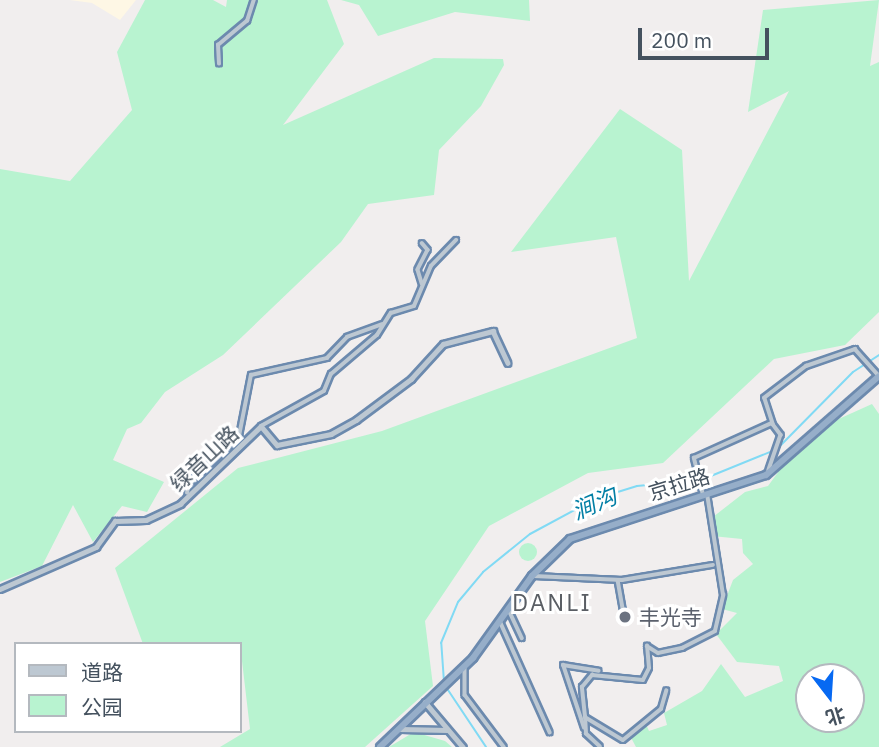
<!DOCTYPE html>
<html>
<head>
<meta charset="utf-8">
<style>
	body { margin:0 }
	#map { position:relative; width:879px; height:747px; overflow:hidden; background:#f1eeee; font-family:"IBM Plex Sans","Noto Sans SC",sans-serif }
	div>[style] { position:absolute }
	.commercial>* { inset:0; background:#fef7e5 }
	.green>* { inset:0; background:#b8f3d0 }
	.round { border-radius:50% }
	.stream>* { height:2px; margin:-1px; padding:0 1px; transform-origin:1px; border-radius:1px; background:#81daf4 }
	.roads { filter:drop-shadow(2px 0 #6c8aae) drop-shadow(-2px 0 #6c8aae) drop-shadow(0 2px #6c8aae) drop-shadow(0 -2px #6c8aae) }
	.minor>* { height:3.5px; margin:-1.75px; padding:0 1.75px; transform-origin:1.75px; border-radius:1.75px; background:#bdc8d2 }
	.tertiary>* { height:4.5px; margin:-2.25px; padding:0 2.25px; transform-origin:2.25px; border-radius:2.25px; background:#bdc8d2 }
	.trunk>* { height:6px; margin:-3px; padding:0 3px; transform-origin:3px; border-radius:3px; background:#96aec9 }
	.dots>* { width:19px; height:19px; translate:-50% -50%; box-sizing:border-box; border:4px solid #fff; border-radius:50% }
	span { translate:-50% -50%; white-space:nowrap; text-align:center; line-height:1.15; -webkit-text-stroke:6px #fff; paint-order:stroke }
	.street-label { font-size:21px; color:#44515e }
	.worship-label { font-size:21px; color:#5b616d }
	.left { translate:0 -50%; text-align:left }
	.water-label { font-size:23px; color:#027fa5; font-style:italic }
	.quarter-label { font-size:24px; color:#5a5e64; letter-spacing:2px }
	.legend { position:absolute; left:14px; top:642px; width:228px; height:91px; box-sizing:border-box; background:#fff; border:2px solid #b4b9bf; margin:0; padding:9px 12px; list-style:none; font-size:21px; color:#44515e }
	.legend li { display:flex; align-items:center; gap:14px; height:35px }
	.legend b { width:35px; border:2px solid #b4b9bf }
	.north { position:absolute; left:795px; top:663px; width:70px; height:70px; box-sizing:border-box; background:#fff; border:2px solid #b4b9bf; border-radius:50%; rotate:163deg; font-size:19px; font-weight:700; line-height:28px; text-align:center; color:#44515e }
	.north::after { content:''; display:block; margin:auto; width:24px; height:32px; background:#0769f2; clip-path:polygon(50% 0,100% 100%,50% 72%,0 100%) }
	.scale { position:absolute; left:638px; top:28px; width:131px; height:32px; box-sizing:border-box; border:4px solid #44515e; border-top:0; padding-left:9px; font-size:21px; line-height:24px; white-space:nowrap; color:#44515e; -webkit-text-stroke:5px #fff; paint-order:stroke }
</style>
</head>
<body>
<div id="map">
	<div class="commercial">
		<div style="clip-path:polygon(70px 0,136px 0,120px 20px,92px 3px)"></div>
	</div>
	<div class="green">
		<div style="clip-path:polygon(145px 0,213px 0,226px 7px,227px 0,327px 0,344px 44px,283px 125px,434px 58px,503px 59px,504px 65px,481px 106px,439px 150px,434px 195px,368px 204px,341px 242px,223px 355px,165px 392px,141px 423px,127px 429px,113px 460px,164px 482px,147px 512px,122px 506px,93px 542px,73px 505px,42px 566px,0 582px,0 169px,70px 181px,132px 110px,117px 52px)"></div>
		<div style="clip-path:polygon(341px 0,529px 0,530px 21px,455px 12px,378px 36px,359px 5px)"></div>
		<div style="clip-path:polygon(879px 0,870px 66px,879px 62px,879px 312px,845px 345px,774px 359px,663px 463px,588px 473px,489px 526px,425px 621px,433px 686px,365px 747px,220px 747px,250px 729px,240px 644px,143px 644px,115px 568px,238px 468px,382px 431px,637px 338px,616px 237px,511px 252px,620px 109px,682px 150px,689px 281px,789px 91px,748px 112px,763px 10px)"></div>
		<div style="clip-path:polygon(evenodd,872px 404px,879px 414px,879px 747px,636px 747px,628px 732px,645px 722px,649px 731px,667px 725px,664px 713px,702px 691px,721px 664px,745px 697px,783px 681px,779px 666px,737px 662px,716px 634px,737px 613px,722px 609px,733px 580px,753px 564px,743px 553px,742px 539px,712px 536px,713px 517px,745px 492px,768px 486px,787px 460px,832px 422px,872px 404px,809px 677px,851px 677px,851px 719px,809px 719px,809px 677px)"></div>
		<div class="round" style="left:519px;top:543px;width:18px;height:18px"></div>
		<div style="clip-path:polygon(414px 732px,445px 741px,452px 747px,389px 747px)"></div>
	</div>
	<div class="stream">
		<div style="left:779px;top:447px;width:105px;rotate:-45.4deg"></div>
		<div style="left:853px;top:372px;width:31px;rotate:-33deg"></div>
		<div style="left:444px;top:682px;width:39px;rotate:-94deg"></div>
		<div style="left:441px;top:643px;width:44px;rotate:-67.5deg"></div>
		<div style="left:458px;top:602px;width:39px;rotate:-50deg"></div>
		<div style="left:483px;top:572px;width:60px;rotate:-39deg"></div>
		<div style="left:530px;top:534px;width:74px;rotate:-28.3deg"></div>
		<div style="left:595px;top:499px;width:44px;rotate:-17.2deg"></div>
		<div style="left:637px;top:486px;width:64px;rotate:-5.4deg"></div>
		<div style="left:701px;top:480px;width:80px;rotate:-22.1deg"></div>
		<div style="left:446px;top:687px;width:72px;rotate:56.3deg"></div>
	</div>
	<div class="roads">
		<div class="minor">
			<div style="left:219px;top:64px;width:19px;rotate:-93deg"></div>
			<div style="left:218px;top:45px;width:38px;rotate:-40deg"></div>
			<div style="left:247px;top:21px;width:22px;rotate:-72deg"></div>
			<div style="left:422px;top:243px;width:9px;rotate:49deg"></div>
			<div style="left:428px;top:250px;width:22px;rotate:117deg"></div>
			<div style="left:418px;top:270px;width:14px;rotate:73deg"></div>
			<div style="left:773px;top:425px;width:28px;rotate:-108deg"></div>
			<div style="left:764px;top:398px;width:53px;rotate:-37.3deg"></div>
			<div style="left:806px;top:366px;width:52px;rotate:-19.1deg"></div>
			<div style="left:855px;top:349px;width:36px;rotate:48deg"></div>
			<div style="left:261px;top:426px;width:72px;rotate:-29.1deg"></div>
			<div style="left:324px;top:391px;width:18px;rotate:-68deg"></div>
			<div style="left:331px;top:374px;width:60px;rotate:-40.3deg"></div>
			<div style="left:377px;top:335px;width:26px;rotate:-58deg"></div>
			<div style="left:391px;top:313px;width:24px;rotate:-17deg"></div>
			<div style="left:414px;top:306px;width:43px;rotate:-67deg"></div>
			<div style="left:431px;top:266px;width:36px;rotate:-46deg"></div>
			<div style="left:187px;top:493px;width:10px;rotate:-79deg"></div>
			<div style="left:189px;top:483px;width:69px;rotate:-43.2deg"></div>
			<div style="left:239px;top:436px;width:62px;rotate:-78.9deg"></div>
			<div style="left:251px;top:375px;width:78px;rotate:-12.6deg"></div>
			<div style="left:327px;top:358px;width:29px;rotate:-46deg"></div>
			<div style="left:347px;top:337px;width:37px;rotate:-20deg"></div>
			<div style="left:703px;top:495px;width:38px;rotate:-104deg"></div>
			<div style="left:694px;top:458px;width:85px;rotate:-24.2deg"></div>
			<div style="left:772px;top:423px;width:15px;rotate:53deg"></div>
			<div style="left:781px;top:435px;width:37px;rotate:109deg"></div>
			<div style="left:534px;top:576px;width:88px;rotate:2.6deg"></div>
			<div style="left:622px;top:580px;width:92px;rotate:-9.4deg"></div>
			<div style="left:618px;top:580px;width:34px;rotate:80deg"></div>
			<div style="left:509px;top:610px;width:31px;rotate:65deg"></div>
			<div style="left:500px;top:621px;width:122px;rotate:65.8deg"></div>
			<div style="left:465px;top:666px;width:29px;rotate:90deg"></div>
			<div style="left:465px;top:695px;width:65px;rotate:53.1deg"></div>
			<div style="left:585px;top:717px;width:30px;rotate:-96deg"></div>
			<div style="left:582px;top:687px;width:16px;rotate:-50deg"></div>
			<div style="left:592px;top:675px;width:51px;rotate:5.6deg"></div>
			<div style="left:643px;top:680px;width:13px;rotate:-63deg"></div>
			<div style="left:649px;top:668px;width:22px;rotate:-95deg"></div>
			<div style="left:647px;top:646px;width:13px;rotate:32deg"></div>
			<div style="left:658px;top:653px;width:25px;rotate:-12deg"></div>
			<div style="left:682px;top:648px;width:37px;rotate:-27deg"></div>
			<div style="left:715px;top:631px;width:37px;rotate:-77deg"></div>
			<div style="left:723px;top:595px;width:102px;rotate:-99deg"></div>
			<div style="left:584px;top:728px;width:66px;rotate:-108.4deg"></div>
			<div style="left:563px;top:665px;width:36px;rotate:9deg"></div>
			<div style="left:600px;top:747px;width:19px;rotate:-137deg"></div>
			<div style="left:586px;top:734px;width:17px;rotate:-93deg"></div>
			<div style="left:585px;top:717px;width:44px;rotate:31.2deg"></div>
			<div style="left:623px;top:740px;width:49px;rotate:-39.2deg"></div>
			<div style="left:661px;top:709px;width:19px;rotate:-74deg"></div>
		</div>
		<div class="tertiary">
			<div style="left:0;top:589px;width:105px;rotate:-23.6deg"></div>
			<div style="left:96px;top:547px;width:32px;rotate:-54deg"></div>
			<div style="left:115px;top:521px;width:31px;rotate:-2deg"></div>
			<div style="left:146px;top:520px;width:38px;rotate:-25deg"></div>
			<div style="left:180px;top:504px;width:112px;rotate:-43.9deg"></div>
			<div style="left:261px;top:426px;width:25px;rotate:50deg"></div>
			<div style="left:277px;top:445px;width:55px;rotate:-11.5deg"></div>
			<div style="left:331px;top:434px;width:29px;rotate:-29deg"></div>
			<div style="left:356px;top:420px;width:69px;rotate:-36.7deg"></div>
			<div style="left:411px;top:379px;width:47px;rotate:-47.6deg"></div>
			<div style="left:443px;top:344px;width:52px;rotate:-14.6deg"></div>
			<div style="left:493px;top:331px;width:35px;rotate:65deg"></div>
			<div style="left:425px;top:702px;width:59px;rotate:49.8deg"></div>
			<div style="left:401px;top:729px;width:46px;rotate:1.2deg"></div>
		</div>
		<div class="trunk">
			<div style="left:380px;top:747px;width:129px;rotate:-43.7deg"></div>
			<div style="left:473px;top:658px;width:101px;rotate:-54.3deg"></div>
			<div style="left:532px;top:576px;width:53px;rotate:-44.2deg"></div>
			<div style="left:570px;top:539px;width:206px;rotate:-18.1deg"></div>
			<div style="left:766px;top:475px;width:150px;rotate:-41.2deg"></div>
		</div>
	</div>
	<div class="dots">
		<div style="left:625px;top:617px;background:#6b7280"></div>
	</div>
	<div class="street-label">
		<span style="left:204px;top:458px;rotate:-43deg">绿音山路</span>
		<span style="left:679px;top:484px;rotate:-17deg">京拉路</span>
	</div>
	<div class="worship-label">
		<span class="left" style="left:639px;top:617px">丰光寺</span>
	</div>
	<div class="water-label">
		<span style="left:594px;top:503px;rotate:-23deg">涧沟</span>
	</div>
	<div class="quarter-label">
		<span style="left:552px;top:603px">DANLI</span>
	</div>
	<ul class="legend">
	<li><b style="height:9px;background:#bdc8d2"></b>道路</li>
	<li><b style="height:19px;background:#b8f3d0"></b>公园</li>
	</ul>
	<div class="north">北</div>
	<div class="scale">200 m</div>
</div>
</body>
</html>
